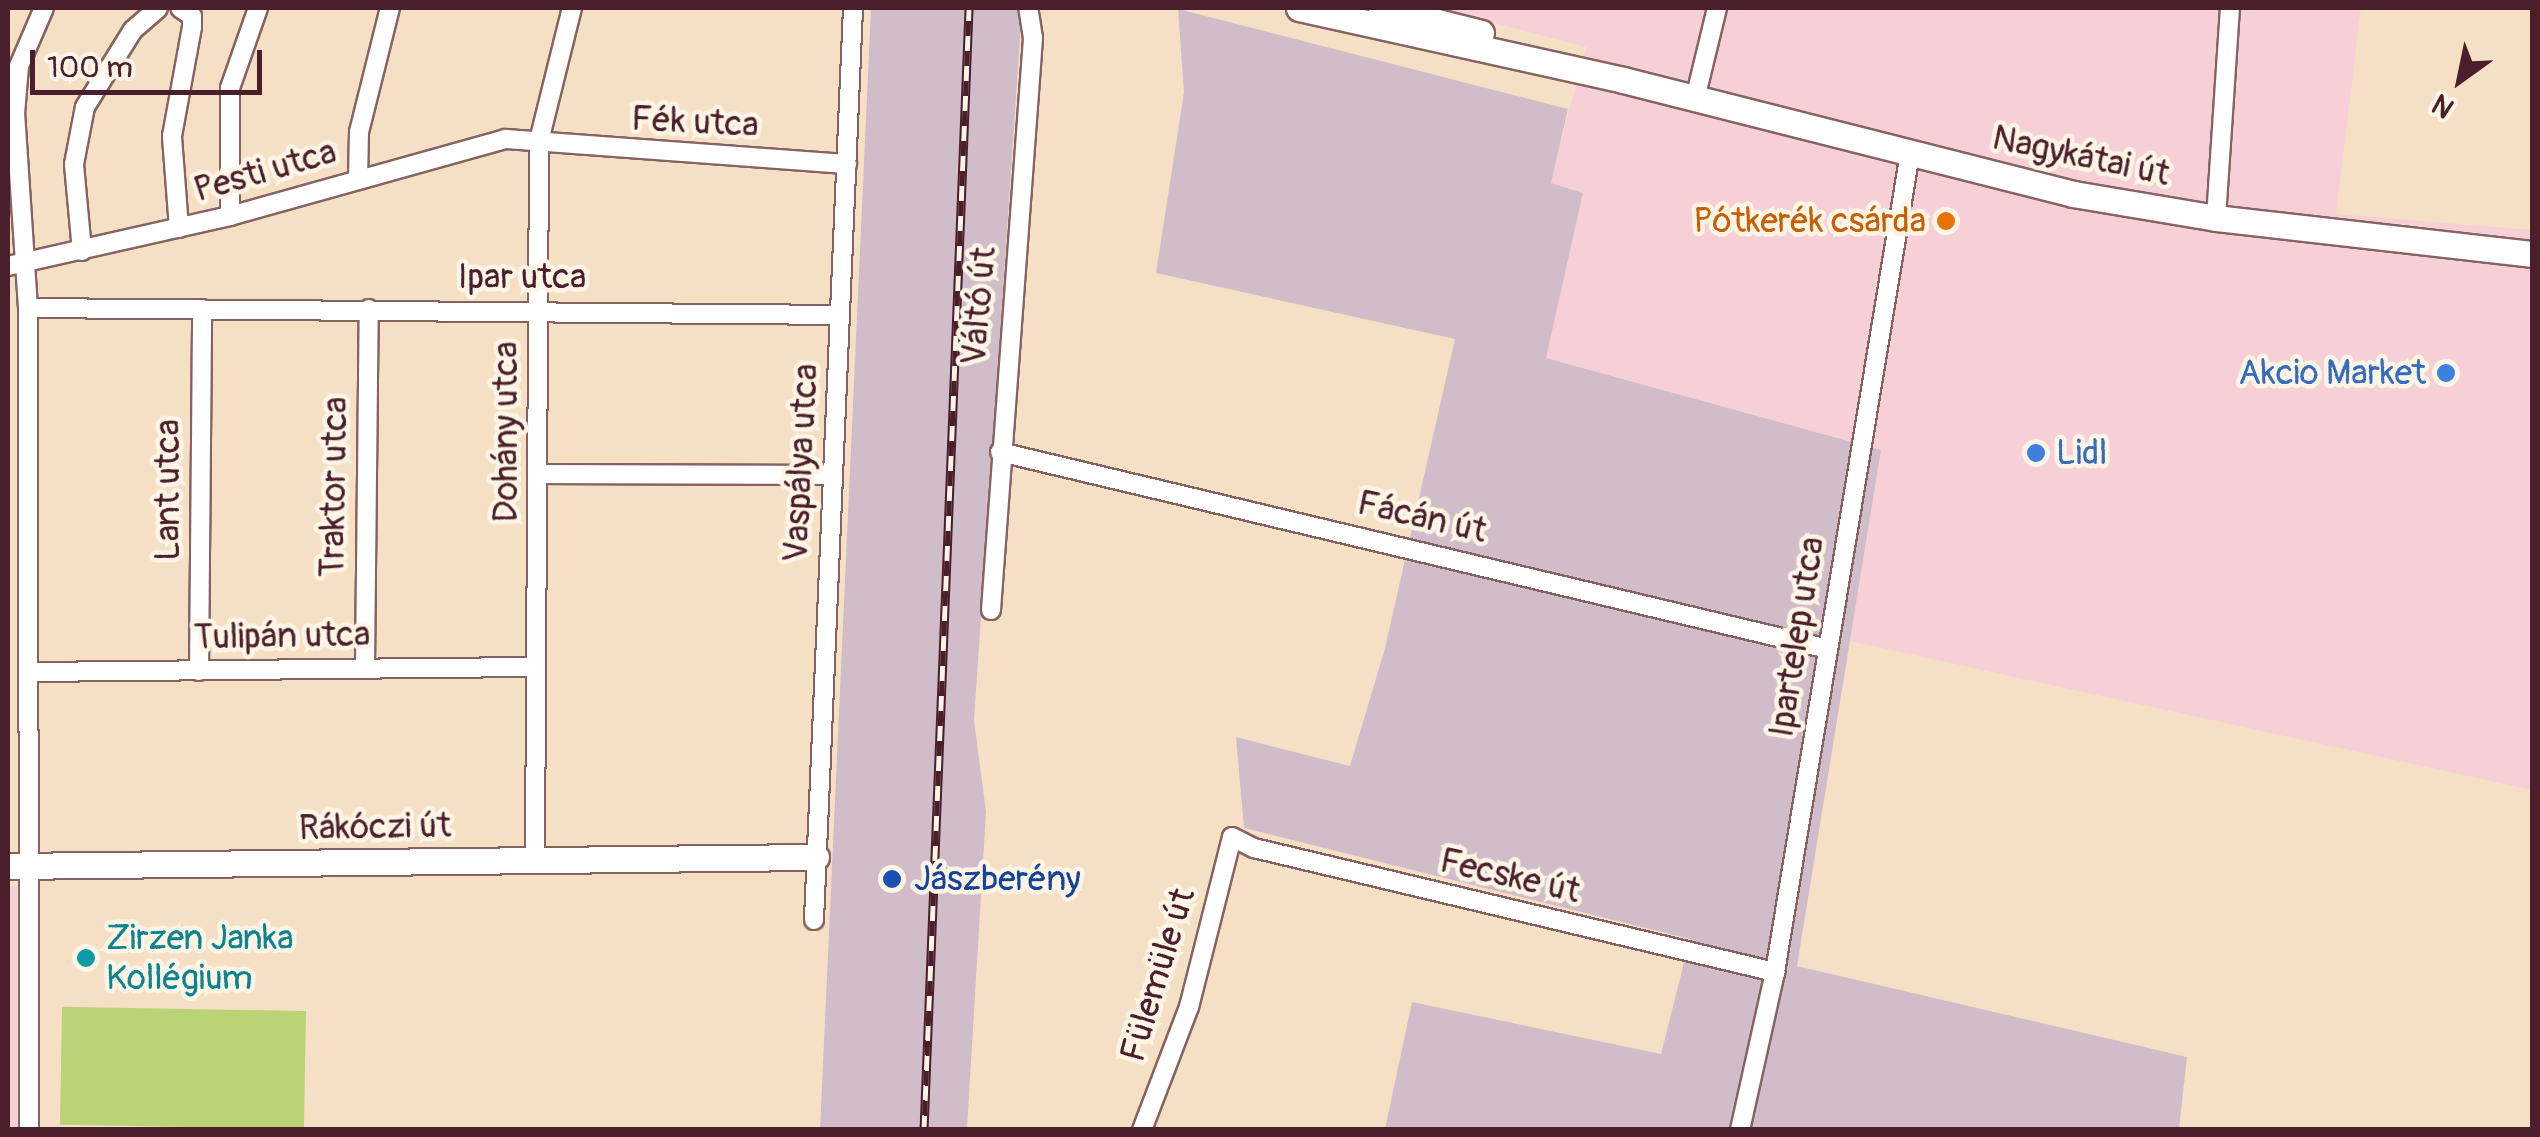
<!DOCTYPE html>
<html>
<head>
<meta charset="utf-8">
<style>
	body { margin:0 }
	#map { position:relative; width:2540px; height:1137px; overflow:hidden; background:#f6e0c5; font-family:Pangolin,sans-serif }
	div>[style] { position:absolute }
	.built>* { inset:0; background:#f6cfd7; transform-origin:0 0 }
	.industrial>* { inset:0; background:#d1bdc9 }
	.green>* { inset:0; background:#bbd377; transform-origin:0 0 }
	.roads { filter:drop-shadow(2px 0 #866361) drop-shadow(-2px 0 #866361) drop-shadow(0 2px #866361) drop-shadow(0 -2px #866361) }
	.street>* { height:18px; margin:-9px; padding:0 9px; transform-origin:9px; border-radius:9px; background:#fff }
	.secondary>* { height:25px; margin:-12.5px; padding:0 12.5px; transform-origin:12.5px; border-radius:12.5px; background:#fff }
	.rail>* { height:9px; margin-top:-4.5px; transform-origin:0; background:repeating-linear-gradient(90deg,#fcf5e5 0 15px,#4a1f2b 0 30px); box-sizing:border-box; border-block:2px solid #4a1f2b }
	.dots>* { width:28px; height:28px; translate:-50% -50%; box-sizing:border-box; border:5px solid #fcf5e5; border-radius:50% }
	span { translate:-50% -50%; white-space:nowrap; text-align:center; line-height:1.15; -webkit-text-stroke:9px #fcf5e5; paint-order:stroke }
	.street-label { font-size:35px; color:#4a1f2b }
	.food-label { font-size:35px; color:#c56008 }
	.right { translate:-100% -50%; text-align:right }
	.shop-label { font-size:35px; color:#366cbe }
	.left { translate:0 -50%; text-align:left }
	.transit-label { font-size:35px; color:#164399 }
	.culture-label { font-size:35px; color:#0d838f }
	.frame { position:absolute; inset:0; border:10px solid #4a1f2b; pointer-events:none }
	.north { position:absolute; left:2410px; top:30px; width:100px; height:100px; -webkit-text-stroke:8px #fcf5e5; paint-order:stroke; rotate:213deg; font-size:28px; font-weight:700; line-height:40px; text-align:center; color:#4a1f2b }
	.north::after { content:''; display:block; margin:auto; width:35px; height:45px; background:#4a1f2b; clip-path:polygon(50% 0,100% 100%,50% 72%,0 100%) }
	.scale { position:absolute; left:30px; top:50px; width:232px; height:45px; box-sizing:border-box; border:5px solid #4a1f2b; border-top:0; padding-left:12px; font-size:30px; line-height:35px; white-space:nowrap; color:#4a1f2b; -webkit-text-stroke:8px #fcf5e5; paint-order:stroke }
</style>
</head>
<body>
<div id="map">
	<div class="built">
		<div style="clip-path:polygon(1438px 8px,2361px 8px,2336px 214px,2532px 230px,2532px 790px,1850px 641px,1881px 450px,1546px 358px,1583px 194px,1550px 184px,1586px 47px)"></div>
		<div style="left:8px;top:887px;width:9px;height:242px"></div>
	</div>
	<div class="industrial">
		<div style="clip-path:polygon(871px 8px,1022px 8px,974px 720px,986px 812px,967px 1129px,820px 1130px)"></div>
		<div style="clip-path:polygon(1178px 9px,1568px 109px,1551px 183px,1583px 193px,1546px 358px,1881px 450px,1797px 966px,2187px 1057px,2179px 1129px,1385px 1129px,1412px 1002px,1661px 1054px,1690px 939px,1244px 828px,1236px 737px,1350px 766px,1385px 648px,1455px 339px,1156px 273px,1184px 92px)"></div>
	</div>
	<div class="green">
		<div style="left:306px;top:1011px;width:118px;height:244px;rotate:91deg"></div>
	</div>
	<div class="roads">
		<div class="street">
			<div style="left:1695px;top:99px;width:94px;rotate:-76.4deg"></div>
			<div style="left:358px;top:179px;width:47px;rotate:-88.8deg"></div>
			<div style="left:359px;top:132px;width:128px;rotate:-76deg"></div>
			<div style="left:230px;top:216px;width:128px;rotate:-90deg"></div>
			<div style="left:230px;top:88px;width:85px;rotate:-70.7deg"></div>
			<div style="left:2216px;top:218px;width:210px;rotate:-86.2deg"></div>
			<div style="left:179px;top:228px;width:92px;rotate:-94.4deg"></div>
			<div style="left:172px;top:136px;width:111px;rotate:-79.6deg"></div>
			<div style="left:192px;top:27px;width:11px;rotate:-90deg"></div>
			<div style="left:192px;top:16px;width:14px;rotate:-146deg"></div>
			<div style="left:82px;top:251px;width:87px;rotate:-95.3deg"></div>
			<div style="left:74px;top:164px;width:58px;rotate:-79.1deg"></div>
			<div style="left:85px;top:107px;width:91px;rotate:-58.1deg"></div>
			<div style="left:133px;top:30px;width:33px;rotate:-41deg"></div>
			<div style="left:8px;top:266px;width:228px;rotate:-12.7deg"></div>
			<div style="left:230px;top:216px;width:286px;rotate:-15.6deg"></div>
			<div style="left:505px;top:139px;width:343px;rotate:4.2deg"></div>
			<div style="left:28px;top:308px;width:812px;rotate:0.49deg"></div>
			<div style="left:1000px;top:452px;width:851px;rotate:13.38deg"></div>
			<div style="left:540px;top:474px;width:293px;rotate:0.2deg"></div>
			<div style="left:991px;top:610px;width:574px;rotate:-85.8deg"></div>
			<div style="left:1033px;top:38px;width:30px;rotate:-99deg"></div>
			<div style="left:365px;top:666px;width:357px;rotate:-89.4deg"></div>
			<div style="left:199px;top:671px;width:362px;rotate:-89.5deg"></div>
			<div style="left:29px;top:672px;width:507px;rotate:-0.57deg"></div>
			<div style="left:535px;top:860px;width:719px;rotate:-89.68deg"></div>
			<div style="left:539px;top:141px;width:137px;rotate:-76.1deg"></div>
			<div style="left:814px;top:920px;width:913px;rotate:-87.55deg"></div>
			<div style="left:29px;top:1130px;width:822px;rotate:-90.07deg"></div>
			<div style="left:28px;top:308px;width:194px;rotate:-93.8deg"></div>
			<div style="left:15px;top:114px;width:48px;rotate:-85.2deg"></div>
			<div style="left:19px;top:66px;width:63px;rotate:-66.7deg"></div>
			<div style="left:1142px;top:1130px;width:132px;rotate:-69.1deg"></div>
			<div style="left:1189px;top:1007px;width:175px;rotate:-75.8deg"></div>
			<div style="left:1232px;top:837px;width:25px;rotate:27deg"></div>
			<div style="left:1254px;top:848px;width:536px;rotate:13.39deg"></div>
			<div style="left:1740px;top:1130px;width:162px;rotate:-77.5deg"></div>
			<div style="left:1775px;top:972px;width:830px;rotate:-80.64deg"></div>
		</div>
		<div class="secondary">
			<div style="left:1299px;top:8px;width:332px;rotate:12.5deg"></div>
			<div style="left:1623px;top:80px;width:464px;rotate:14.2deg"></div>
			<div style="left:2073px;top:194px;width:145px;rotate:9.5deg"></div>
			<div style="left:2216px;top:218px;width:318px;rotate:6.5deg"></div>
			<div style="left:1381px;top:8px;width:103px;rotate:14deg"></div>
			<div style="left:8px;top:866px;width:808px;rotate:-0.64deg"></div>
		</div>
	</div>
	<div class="rail">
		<div style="left:924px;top:1130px;width:1123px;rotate:-87.7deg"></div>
	</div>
	<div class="dots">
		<div style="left:1946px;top:221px;background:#e8710a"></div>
		<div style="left:2446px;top:373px;background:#3f7fe0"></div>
		<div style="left:2036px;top:453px;background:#3f7fe0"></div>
		<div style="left:892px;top:879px;background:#1a4fb4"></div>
		<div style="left:86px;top:958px;background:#0f9aa8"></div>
	</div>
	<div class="street-label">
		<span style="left:695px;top:122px;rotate:3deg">Fék utca</span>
		<span style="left:2081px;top:156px;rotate:12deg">Nagykátai út</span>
		<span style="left:265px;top:171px;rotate:-16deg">Pesti utca</span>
		<span style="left:522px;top:277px">Ipar utca</span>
		<span style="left:979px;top:306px;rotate:-85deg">Váltó út</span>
		<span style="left:506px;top:432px;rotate:-90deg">Dohány utca</span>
		<span style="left:801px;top:463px;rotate:-87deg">Vaspálya utca</span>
		<span style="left:334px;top:487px;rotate:-89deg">Traktor utca</span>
		<span style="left:168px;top:490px;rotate:-90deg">Lant utca</span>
		<span style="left:1422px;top:517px;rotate:13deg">Fácán út</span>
		<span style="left:282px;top:636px;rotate:-1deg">Tulipán utca</span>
		<span style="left:1797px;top:637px;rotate:-81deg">Ipartelep utca</span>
		<span style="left:375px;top:827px;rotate:-1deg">Rákóczi út</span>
		<span style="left:1510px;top:876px;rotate:13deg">Fecske út</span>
		<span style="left:1158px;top:975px;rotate:-73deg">Fülemüle út</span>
	</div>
	<div class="food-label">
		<span class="right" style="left:1926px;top:221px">Pótkerék csárda</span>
	</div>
	<div class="shop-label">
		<span class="right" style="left:2426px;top:373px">Akcio Market</span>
		<span class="left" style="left:2056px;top:453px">Lidl</span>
	</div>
	<div class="transit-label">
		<span class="left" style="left:914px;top:879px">Jászberény</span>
	</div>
	<div class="culture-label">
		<span class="left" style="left:106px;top:958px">Zirzen Janka<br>Kollégium</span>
	</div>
	<div class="frame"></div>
	<div class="north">N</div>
	<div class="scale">100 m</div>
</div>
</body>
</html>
